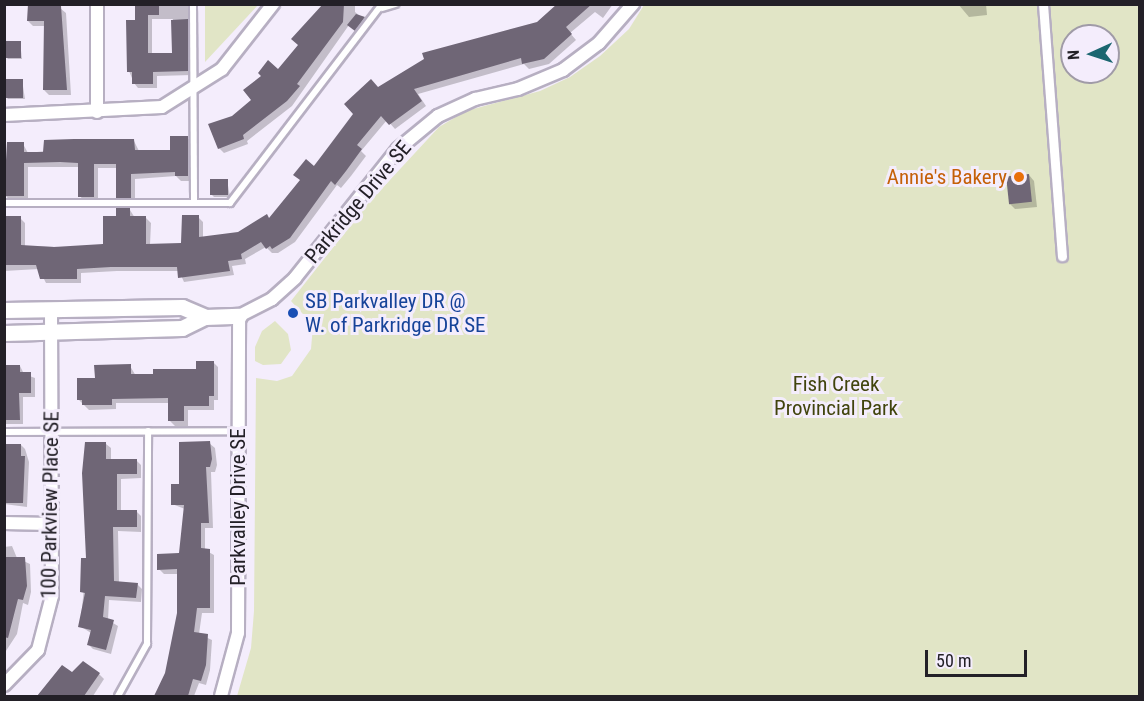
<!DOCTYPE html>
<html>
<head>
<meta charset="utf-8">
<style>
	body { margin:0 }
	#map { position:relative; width:1144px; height:701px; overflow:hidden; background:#f4edfc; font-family:"Roboto Condensed",sans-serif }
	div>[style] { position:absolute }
	.green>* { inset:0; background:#e1e5c6 }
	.shadow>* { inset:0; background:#0003 }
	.building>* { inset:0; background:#6f6676; transform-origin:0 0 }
	.roads { filter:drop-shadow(2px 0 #b7afc2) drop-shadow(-2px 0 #b7afc2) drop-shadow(0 2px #b7afc2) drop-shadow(0 -2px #b7afc2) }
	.service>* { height:6px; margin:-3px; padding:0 3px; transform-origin:3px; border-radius:3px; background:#fff }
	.pedestrian>* { height:9px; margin:-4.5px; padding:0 4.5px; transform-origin:4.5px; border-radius:4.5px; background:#fff }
	.minor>* { height:12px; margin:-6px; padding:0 6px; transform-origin:6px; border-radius:6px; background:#fff }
	.tertiary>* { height:15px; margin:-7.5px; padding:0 7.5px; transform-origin:7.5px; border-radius:7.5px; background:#fff }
	.dots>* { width:16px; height:16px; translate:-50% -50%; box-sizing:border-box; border:3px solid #f4edfc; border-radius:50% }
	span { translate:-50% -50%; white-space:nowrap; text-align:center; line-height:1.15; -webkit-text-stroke:6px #f4edfc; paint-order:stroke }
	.food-label { font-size:21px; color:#c56008 }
	.right { translate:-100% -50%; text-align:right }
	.street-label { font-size:21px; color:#232027 }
	.transit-label { font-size:21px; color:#164399 }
	.left { translate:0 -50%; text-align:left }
	.park-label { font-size:21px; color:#41440d }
	.frame { position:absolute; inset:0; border:6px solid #232027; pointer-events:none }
	.north { position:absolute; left:1060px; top:24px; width:60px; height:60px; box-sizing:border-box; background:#f4edfc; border:2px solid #a09ba7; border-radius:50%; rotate:267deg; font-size:16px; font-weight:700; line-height:24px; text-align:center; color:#232027 }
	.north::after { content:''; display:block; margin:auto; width:21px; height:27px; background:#1b6670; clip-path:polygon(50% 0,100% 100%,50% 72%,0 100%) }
	.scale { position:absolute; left:925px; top:650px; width:102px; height:27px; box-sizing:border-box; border:3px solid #232027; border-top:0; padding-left:8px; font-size:18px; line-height:21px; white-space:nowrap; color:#232027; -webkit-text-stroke:4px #f4edfc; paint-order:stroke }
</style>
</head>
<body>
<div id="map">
	<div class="green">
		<div style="clip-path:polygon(205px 5px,258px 5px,205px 62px)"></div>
		<div style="clip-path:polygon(evenodd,644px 5px,1139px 5px,1139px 696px,237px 696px,251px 648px,254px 611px,256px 378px,277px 381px,292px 376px,311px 349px,313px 325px,291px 301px,364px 208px,439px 127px,466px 111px,540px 91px,570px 77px,600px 56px,629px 29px,644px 5px,1072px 36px,1108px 36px,1108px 72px,1072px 72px,1072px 36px)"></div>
		<div style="clip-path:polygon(275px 321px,288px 334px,291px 350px,281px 364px,263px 365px,255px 361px,255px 347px,262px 331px)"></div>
	</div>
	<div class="shadow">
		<div style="clip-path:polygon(28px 4px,51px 4px,52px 8px,60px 8px,66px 13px,71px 95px,49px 95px,44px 90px,45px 26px,33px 26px,28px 21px)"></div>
		<div style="clip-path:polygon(evenodd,138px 4px,191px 4px,192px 75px,157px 76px,157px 88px,138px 88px,134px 83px,129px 71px,138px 4px,152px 19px,173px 19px,174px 55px,152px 55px,152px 19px)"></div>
		<div style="clip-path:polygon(324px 4px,355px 4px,355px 12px,369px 23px,361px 34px,349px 25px,292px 106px,247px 141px,248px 144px,224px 153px,219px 148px,232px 118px,253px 101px,300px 45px)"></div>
		<div style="clip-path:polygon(567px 4px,613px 4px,603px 18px,595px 12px,570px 33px,576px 40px,549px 64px,529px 69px,524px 64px,418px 94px,426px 106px,395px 129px,387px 120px,361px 151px,366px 156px,351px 176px,341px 188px,337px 185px,295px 242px,278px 253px,272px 253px,266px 247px,245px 259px,246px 264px,232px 266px,234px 275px,184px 282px,179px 271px,117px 271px,81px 273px,81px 283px,46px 283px,39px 269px,4px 271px,4px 247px,20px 218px,25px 223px,25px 246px,94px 248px,104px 245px,118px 217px,130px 210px,135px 218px,146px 218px,151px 223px,150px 245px,182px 245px,198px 217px,203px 222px,203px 238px,238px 233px,270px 219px,378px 88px,538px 23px)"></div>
		<div style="clip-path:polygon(958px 4px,986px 4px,987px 15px,969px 17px)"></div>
		<div style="clip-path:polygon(20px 42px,22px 59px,8px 59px,6px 57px)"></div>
		<div style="clip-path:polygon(22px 80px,25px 99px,8px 99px,6px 97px)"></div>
		<div style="clip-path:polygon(187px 138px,192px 142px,192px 181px,181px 181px,176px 176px,135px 179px,135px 202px,122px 202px,117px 197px,117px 168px,98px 168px,98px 201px,84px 201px,80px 196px,80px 167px,28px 167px,28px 201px,10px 201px,6px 196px,23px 144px,28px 153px,134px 141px,139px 151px,172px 151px)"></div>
		<div style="clip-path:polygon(1029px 175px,1034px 181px,1037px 207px,1015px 209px,1010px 204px)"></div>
		<div style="clip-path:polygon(227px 180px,230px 197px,214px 197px,212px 195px)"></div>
		<div style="clip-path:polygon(213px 362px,218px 367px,218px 400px,214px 400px,214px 410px,188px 410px,188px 426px,175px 426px,170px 421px,170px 403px,116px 403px,116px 409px,89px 410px,79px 400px,96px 380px,130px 366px,136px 376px,198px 370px)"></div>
		<div style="clip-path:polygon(4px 366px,20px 366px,24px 374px,35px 378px,35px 397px,23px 397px,23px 424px,4px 424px)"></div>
		<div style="clip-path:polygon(209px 443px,215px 448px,217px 465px,215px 472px,211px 472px,213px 528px,205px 528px,205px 550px,214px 555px,214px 613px,202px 613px,199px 634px,212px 640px,210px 670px,206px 685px,199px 683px,194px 696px,156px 696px,166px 673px,178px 613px,178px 574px,164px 574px,159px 569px,181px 555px,185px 509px,172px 504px)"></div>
		<div style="clip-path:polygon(86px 444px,106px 444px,111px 448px,111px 460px,136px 460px,141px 465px,141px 478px,121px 479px,121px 512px,137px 512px,141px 516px,141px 532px,118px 531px,119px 583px,137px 584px,142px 589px,141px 602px,109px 600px,108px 620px,118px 626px,111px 654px,93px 649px,88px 644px,91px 633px,80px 626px,87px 560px)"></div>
		<div style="clip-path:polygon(4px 445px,21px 445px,25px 449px,29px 462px,27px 507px,4px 504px)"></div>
		<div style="clip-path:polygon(12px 546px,17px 558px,30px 564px,31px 592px,28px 605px,23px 603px,17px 634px,4px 654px,4px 547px)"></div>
		<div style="clip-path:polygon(72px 674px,99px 674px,104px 679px,93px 696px,80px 696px,61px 683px)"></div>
	</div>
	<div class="building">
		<div style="clip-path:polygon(28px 4px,61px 6px,67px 90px,43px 90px,44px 21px,27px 21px)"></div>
		<div style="clip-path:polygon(135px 4px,159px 4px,159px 15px,148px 15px,148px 53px,172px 53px,171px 20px,188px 19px,188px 71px,153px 72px,153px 84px,132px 84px,132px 72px,127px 72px,126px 20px,135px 20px)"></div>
		<div style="clip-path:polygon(323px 4px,344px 4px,343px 22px,297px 84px,300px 86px,287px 101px,243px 135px,244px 139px,218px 149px,208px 124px,232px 116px,251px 100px,243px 90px,261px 76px,258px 73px,268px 60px,278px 69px,298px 45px,291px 39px)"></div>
		<div style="clip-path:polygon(557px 4px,592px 4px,566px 27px,572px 34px,544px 59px,522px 64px,521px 58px,414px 89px,422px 101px,389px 125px,381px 116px,357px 145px,362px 149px,346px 171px,335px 185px,331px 181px,290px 238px,272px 249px,270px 246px,266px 249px,261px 242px,241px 254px,242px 259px,228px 261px,230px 271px,178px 278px,177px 267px,111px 267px,77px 269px,77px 279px,40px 279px,36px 265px,4px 265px,5px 216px,21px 216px,21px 245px,54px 247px,103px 244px,103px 216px,116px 216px,116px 208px,130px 208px,130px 216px,146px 216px,146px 244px,181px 243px,182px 215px,199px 215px,199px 237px,238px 232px,267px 214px,269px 218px,300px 180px,293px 175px,306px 159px,314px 166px,353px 114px,344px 104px,371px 79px,378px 87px,424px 59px,422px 53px,537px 22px)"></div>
		<div style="clip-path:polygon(356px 14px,365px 17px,355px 31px,347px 25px)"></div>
		<div style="left:4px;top:41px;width:17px;height:17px"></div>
		<div style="left:4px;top:79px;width:19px;height:19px"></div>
		<div style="clip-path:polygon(170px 136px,188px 136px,188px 176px,175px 176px,175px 172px,131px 174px,131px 198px,116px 198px,116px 164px,94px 164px,94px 197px,78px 197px,78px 163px,60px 162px,24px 163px,24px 196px,4px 196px,7px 142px,24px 142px,24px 152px,43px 152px,44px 140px,74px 139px,134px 139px,135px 150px,170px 150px)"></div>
		<div style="left:1029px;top:174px;width:28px;height:23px;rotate:84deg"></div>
		<div style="left:210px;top:179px;width:18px;height:16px"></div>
		<div style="clip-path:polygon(196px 361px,214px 361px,214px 396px,209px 396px,209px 406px,184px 406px,184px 421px,168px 421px,168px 398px,112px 399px,112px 405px,82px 405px,82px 400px,77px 400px,77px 378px,95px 378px,94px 365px,131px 364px,131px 374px,153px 374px,153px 369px,196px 369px)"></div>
		<div style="clip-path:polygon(4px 365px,20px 365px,20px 372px,31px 372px,31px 393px,19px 393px,20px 420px,4px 420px)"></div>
		<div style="clip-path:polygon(210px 441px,212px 459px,210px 467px,206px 467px,209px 523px,201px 523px,201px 548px,210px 549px,210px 608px,197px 608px,194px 632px,208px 634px,206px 665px,201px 681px,193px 679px,188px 696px,154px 696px,165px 673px,177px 613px,177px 569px,157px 570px,157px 554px,179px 553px,184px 505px,171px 505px,171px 484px,179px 484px,179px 442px)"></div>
		<div style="clip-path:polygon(85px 442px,106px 442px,106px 459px,137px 459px,137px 474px,117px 474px,117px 510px,137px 510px,137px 527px,113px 527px,114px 581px,138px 583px,136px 598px,105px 596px,103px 617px,114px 620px,106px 650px,87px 645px,91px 630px,78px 627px,85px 593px,80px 592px,81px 558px,86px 558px,82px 473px)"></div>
		<div style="clip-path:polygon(4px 444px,21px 444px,21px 456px,25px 456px,23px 503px,4px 503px)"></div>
		<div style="clip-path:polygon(4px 557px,25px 557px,27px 586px,23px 600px,18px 599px,8px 638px,4px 637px)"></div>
		<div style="clip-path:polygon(83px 661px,100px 673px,84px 696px,37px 696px,62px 665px,72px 672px)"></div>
	</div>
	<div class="roads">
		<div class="service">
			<div style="left:193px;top:4px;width:199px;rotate:89.7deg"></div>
			<div style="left:382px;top:8px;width:14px;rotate:-17deg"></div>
			<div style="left:4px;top:203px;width:226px"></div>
			<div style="left:230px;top:203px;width:250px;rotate:-52.6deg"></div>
			<div style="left:4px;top:432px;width:234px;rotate:-0.2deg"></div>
			<div style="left:118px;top:696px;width:60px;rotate:-60.9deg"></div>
			<div style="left:147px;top:644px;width:213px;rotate:-89.7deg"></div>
		</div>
		<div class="pedestrian">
			<div style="left:1043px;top:4px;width:253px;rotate:85.7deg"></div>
		</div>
		<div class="minor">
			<div style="left:97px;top:4px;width:108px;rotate:90deg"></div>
			<div style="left:4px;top:115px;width:158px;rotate:-2.9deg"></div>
			<div style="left:162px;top:107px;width:71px;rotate:-32.3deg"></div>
			<div style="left:222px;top:69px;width:83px;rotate:-51.9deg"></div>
			<div style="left:4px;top:523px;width:47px;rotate:1.2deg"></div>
			<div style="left:4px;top:685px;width:49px;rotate:-45.8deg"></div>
			<div style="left:38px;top:650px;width:56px;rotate:-75.5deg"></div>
			<div style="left:52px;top:596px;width:286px;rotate:-90.2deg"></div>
			<div style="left:221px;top:696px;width:65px;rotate:-74.9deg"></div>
			<div style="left:238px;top:633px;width:317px;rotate:-89.8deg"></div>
			<div style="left:239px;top:316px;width:37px;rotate:-27deg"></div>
			<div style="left:272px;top:299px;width:31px;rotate:-42deg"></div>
			<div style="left:295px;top:278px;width:165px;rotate:-51.4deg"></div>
			<div style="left:398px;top:149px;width:52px;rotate:-39.5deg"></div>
			<div style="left:438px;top:116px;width:41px;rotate:-24.7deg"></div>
			<div style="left:475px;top:99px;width:44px;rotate:-13.1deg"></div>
			<div style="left:518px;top:89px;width:49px;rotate:-22.9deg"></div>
			<div style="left:563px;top:70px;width:45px;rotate:-36.9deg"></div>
			<div style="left:599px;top:43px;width:52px;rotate:-48.9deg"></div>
		</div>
		<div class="tertiary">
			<div style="left:4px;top:310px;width:178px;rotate:-1deg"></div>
			<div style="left:182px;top:307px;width:25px;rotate:23deg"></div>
			<div style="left:4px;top:333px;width:178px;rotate:-1.6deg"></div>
			<div style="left:182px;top:328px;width:25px;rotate:-26deg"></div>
			<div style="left:205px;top:317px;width:34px;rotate:-2deg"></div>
		</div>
	</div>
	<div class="dots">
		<div style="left:1019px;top:177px;background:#e8710a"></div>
		<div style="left:293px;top:313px;background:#1a4fb4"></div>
	</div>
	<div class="food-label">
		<span class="right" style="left:1007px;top:177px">Annie's Bakery</span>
	</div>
	<div class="street-label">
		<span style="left:358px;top:202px;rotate:-50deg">Parkridge Drive SE</span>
		<span style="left:50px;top:505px;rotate:-89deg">100 Parkview Place SE</span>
		<span style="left:238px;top:507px;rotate:-90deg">Parkvalley Drive SE</span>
	</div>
	<div class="transit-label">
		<span class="left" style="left:305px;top:313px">SB Parkvalley DR @<br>W. of Parkridge DR SE</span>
	</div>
	<div class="park-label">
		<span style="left:836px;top:396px">Fish Creek<br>Provincial Park</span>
	</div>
	<div class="frame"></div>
	<div class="north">N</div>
	<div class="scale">50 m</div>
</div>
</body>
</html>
